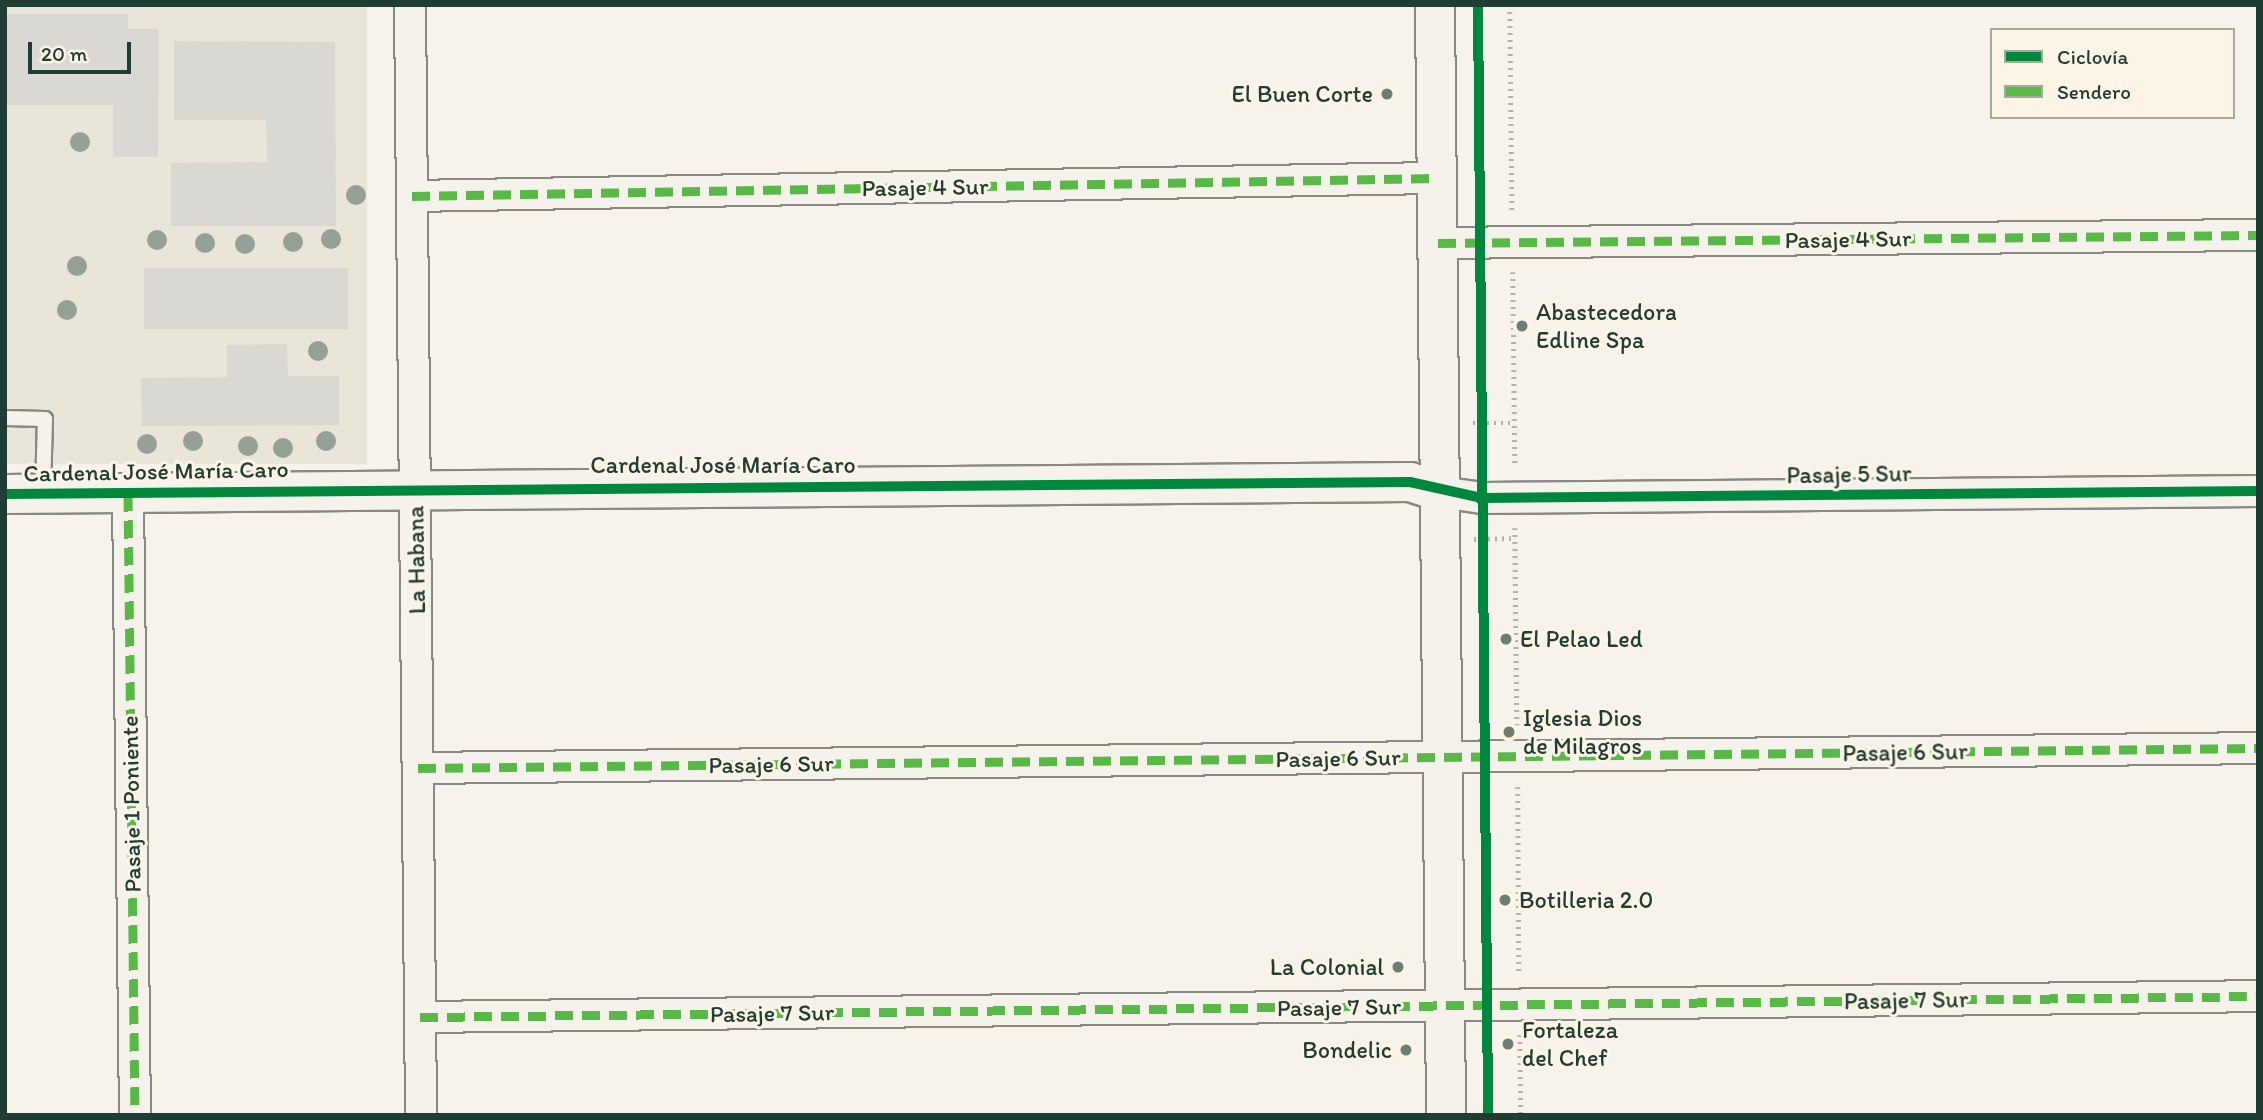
<!DOCTYPE html>
<html>
<head>
<meta charset="utf-8">
<style>
	body { margin:0 }
	#map { position:relative; width:2263px; height:1120px; overflow:hidden; background:#f7f3ea; font-family:Itim,sans-serif }
	div>[style] { position:absolute }
	.built>* { inset:0; background:#e9e5d9; transform-origin:0 0 }
	.building>* { inset:0; background:#dad8d2; transform-origin:0 0 }
	.path>* { height:4.5px; margin-top:-2.25px; transform-origin:0; background:repeating-linear-gradient(90deg,#b0b2ad 0 2px,transparent 0 7px) }
	.roads { filter:drop-shadow(2px 0 #868984) drop-shadow(-2px 0 #868984) drop-shadow(0 2px #868984) drop-shadow(0 -2px #868984) }
	.lane>* { height:14px; margin:-7px; padding:0 7px; transform-origin:7px; border-radius:7px; background:#f5f2ec }
	.street>* { height:30px; margin:-15px; padding:0 15px; transform-origin:15px; border-radius:15px; background:#f5f2ec }
	.secondary>* { height:38px; margin:-19px; padding:0 19px; transform-origin:19px; border-radius:19px; background:#f5f2ec }
	.quiet>* { height:9px; margin-top:-4.5px; transform-origin:0; background:repeating-linear-gradient(90deg,#58b947 0 18px,transparent 0 27px) }
	.cycleway>* { height:10px; margin:-5px; padding:0 5px; transform-origin:5px; border-radius:5px; background:#00873e }
	.trees>* { width:20px; height:20px; margin:-10px; border-radius:50%; background:#95a096 }
	.dots>* { width:19px; height:19px; translate:-50% -50%; box-sizing:border-box; border:4px solid #fcf5e5; border-radius:50% }
	span { translate:-50% -50%; white-space:nowrap; text-align:center; line-height:1.15; -webkit-text-stroke:6px #fcf5e5; paint-order:stroke }
	.poi-label { font-size:24px; color:#1f3d34 }
	.right { translate:-100% -50%; text-align:right }
	.left { translate:0 -50%; text-align:left }
	.street-label { font-size:24px; color:#1f3d34 }
	.frame { position:absolute; inset:0; border:7px solid #1f3d34; pointer-events:none }
	.legend { position:absolute; left:1990px; top:28px; width:245px; height:91px; box-sizing:border-box; background:#fcf5e5; border:2px solid #a4ab9e; margin:0; padding:9px 12px; list-style:none; font-size:21px; color:#1f3d34 }
	.legend li { display:flex; align-items:center; gap:14px; height:35px }
	.legend b { width:35px; border:2px solid #a4ab9e }
	.scale { position:absolute; left:28px; top:42px; width:103px; height:32px; box-sizing:border-box; border:4px solid #1f3d34; border-top:0; padding-left:9px; font-size:21px; line-height:24px; white-space:nowrap; color:#1f3d34; -webkit-text-stroke:5px #fcf5e5; paint-order:stroke }
</style>
</head>
<body>
<div id="map">
	<div class="built">
		<div style="left:5px;top:5px;width:362px;height:459px"></div>
	</div>
	<div class="building">
		<div style="clip-path:polygon(5px 14px,128px 14px,128px 29px,159px 29px,158px 157px,113px 157px,113px 105px,5px 105px)"></div>
		<div style="clip-path:polygon(174px 41px,335px 42px,336px 226px,171px 226px,171px 163px,267px 162px,266px 120px,174px 120px)"></div>
		<div style="left:144px;top:268px;width:204px;height:61px"></div>
		<div style="clip-path:polygon(287px 344px,288px 376px,339px 376px,339px 425px,142px 426px,141px 378px,227px 377px,227px 345px)"></div>
	</div>
	<div class="path">
		<div style="left:1510px;top:5px;width:206px;rotate:89.4deg"></div>
		<div style="left:1513px;top:272px;width:194px;rotate:89.4deg"></div>
		<div style="left:1473px;top:423px;width:42px"></div>
		<div style="left:1515px;top:528px;width:197px;rotate:89.4deg"></div>
		<div style="left:1474px;top:539px;width:41px;rotate:-1.4deg"></div>
		<div style="left:1518px;top:787px;width:187px;rotate:89.7deg"></div>
		<div style="left:1520px;top:1035px;width:80px;rotate:89.3deg"></div>
	</div>
	<div class="roads">
		<div class="lane">
			<div style="left:5px;top:418px;width:40px;rotate:1.4deg"></div>
			<div style="left:45px;top:419px;width:73px;rotate:91.6deg"></div>
		</div>
		<div class="street">
			<div style="left:410px;top:5px;width:1110px;rotate:89.43deg"></div>
			<div style="left:412px;top:196px;width:1025px;rotate:-1.01deg"></div>
			<div style="left:1438px;top:243px;width:820px;rotate:-0.56deg"></div>
			<div style="left:1440px;top:492px;width:42px;rotate:8.1deg"></div>
			<div style="left:1482px;top:498px;width:776px;rotate:-0.52deg"></div>
			<div style="left:128px;top:493px;width:622px;rotate:89.36deg"></div>
			<div style="left:418px;top:768px;width:1840px;rotate:-0.62deg"></div>
			<div style="left:420px;top:1017px;width:1838px;rotate:-0.65deg"></div>
		</div>
		<div class="secondary">
			<div style="left:1435px;top:5px;width:1110px;rotate:89.43deg"></div>
			<div style="left:5px;top:494px;width:1405px;rotate:-0.49deg"></div>
			<div style="left:1410px;top:482px;width:32px;rotate:18deg"></div>
		</div>
	</div>
	<div class="quiet">
		<div style="left:412px;top:196px;width:1025px;rotate:-1.01deg"></div>
		<div style="left:1438px;top:243px;width:820px;rotate:-0.56deg"></div>
		<div style="left:128px;top:493px;width:622px;rotate:89.36deg"></div>
		<div style="left:418px;top:768px;width:1840px;rotate:-0.62deg"></div>
		<div style="left:420px;top:1017px;width:1838px;rotate:-0.65deg"></div>
	</div>
	<div class="cycleway">
		<div style="left:1478px;top:5px;width:1110px;rotate:89.48deg"></div>
		<div style="left:5px;top:494px;width:1405px;rotate:-0.49deg"></div>
		<div style="left:1410px;top:482px;width:74px;rotate:12.5deg"></div>
		<div style="left:1482px;top:498px;width:776px;rotate:-0.52deg"></div>
	</div>
	<div class="trees">
		<div style="left:80px;top:142px"></div>
		<div style="left:356px;top:195px"></div>
		<div style="left:331px;top:239px"></div>
		<div style="left:157px;top:240px"></div>
		<div style="left:293px;top:242px"></div>
		<div style="left:205px;top:243px"></div>
		<div style="left:245px;top:244px"></div>
		<div style="left:77px;top:266px"></div>
		<div style="left:67px;top:310px"></div>
		<div style="left:318px;top:351px"></div>
		<div style="left:193px;top:441px"></div>
		<div style="left:326px;top:441px"></div>
		<div style="left:147px;top:444px"></div>
		<div style="left:248px;top:446px"></div>
		<div style="left:283px;top:448px"></div>
	</div>
	<div class="dots">
		<div style="left:1387px;top:94px;background:#6b7d74"></div>
		<div style="left:1522px;top:326px;background:#6b7d74"></div>
		<div style="left:1506px;top:639px;background:#6b7d74"></div>
		<div style="left:1509px;top:732px;background:#6b7d74"></div>
		<div style="left:1505px;top:900px;background:#6b7d74"></div>
		<div style="left:1398px;top:967px;background:#6b7d74"></div>
		<div style="left:1508px;top:1044px;background:#6b7d74"></div>
		<div style="left:1406px;top:1050px;background:#6b7d74"></div>
	</div>
	<div class="poi-label">
		<span class="right" style="left:1373px;top:94px">El Buen Corte</span>
		<span class="left" style="left:1536px;top:326px">Abastecedora<br>Edline Spa</span>
		<span class="left" style="left:1520px;top:639px">El Pelao Led</span>
		<span class="left" style="left:1523px;top:732px">Iglesia Dios<br>de Milagros</span>
		<span class="left" style="left:1519px;top:900px">Botilleria 2.0</span>
		<span class="right" style="left:1384px;top:967px">La Colonial</span>
		<span class="left" style="left:1522px;top:1044px">Fortaleza<br>del Chef</span>
		<span class="right" style="left:1392px;top:1050px">Bondelic</span>
	</div>
	<div class="street-label">
		<span style="left:925px;top:187px;rotate:-1deg">Pasaje 4 Sur</span>
		<span style="left:1848px;top:239px;rotate:-1deg">Pasaje 4 Sur</span>
		<span style="left:723px;top:465px">Cardenal José María Caro</span>
		<span style="left:156px;top:471px;rotate:-1deg">Cardenal José María Caro</span>
		<span style="left:1849px;top:474px;rotate:-1deg">Pasaje 5 Sur</span>
		<span style="left:416px;top:560px;rotate:-91deg">La Habana</span>
		<span style="left:1905px;top:752px;rotate:-1deg">Pasaje 6 Sur</span>
		<span style="left:1338px;top:758px;rotate:-1deg">Pasaje 6 Sur</span>
		<span style="left:771px;top:764px;rotate:-1deg">Pasaje 6 Sur</span>
		<span style="left:131px;top:804px;rotate:-91deg">Pasaje 1 Poniente</span>
		<span style="left:1906px;top:1000px;rotate:-1deg">Pasaje 7 Sur</span>
		<span style="left:1339px;top:1007px;rotate:-1deg">Pasaje 7 Sur</span>
		<span style="left:772px;top:1013px;rotate:-1deg">Pasaje 7 Sur</span>
	</div>
	<div class="frame"></div>
	<ul class="legend">
	<li><b style="height:9px;background:#00873e"></b>Ciclovía</li>
	<li><b style="height:9px;background:#58b947"></b>Sendero</li>
	</ul>
	<div class="scale">20 m</div>
</div>
</body>
</html>
